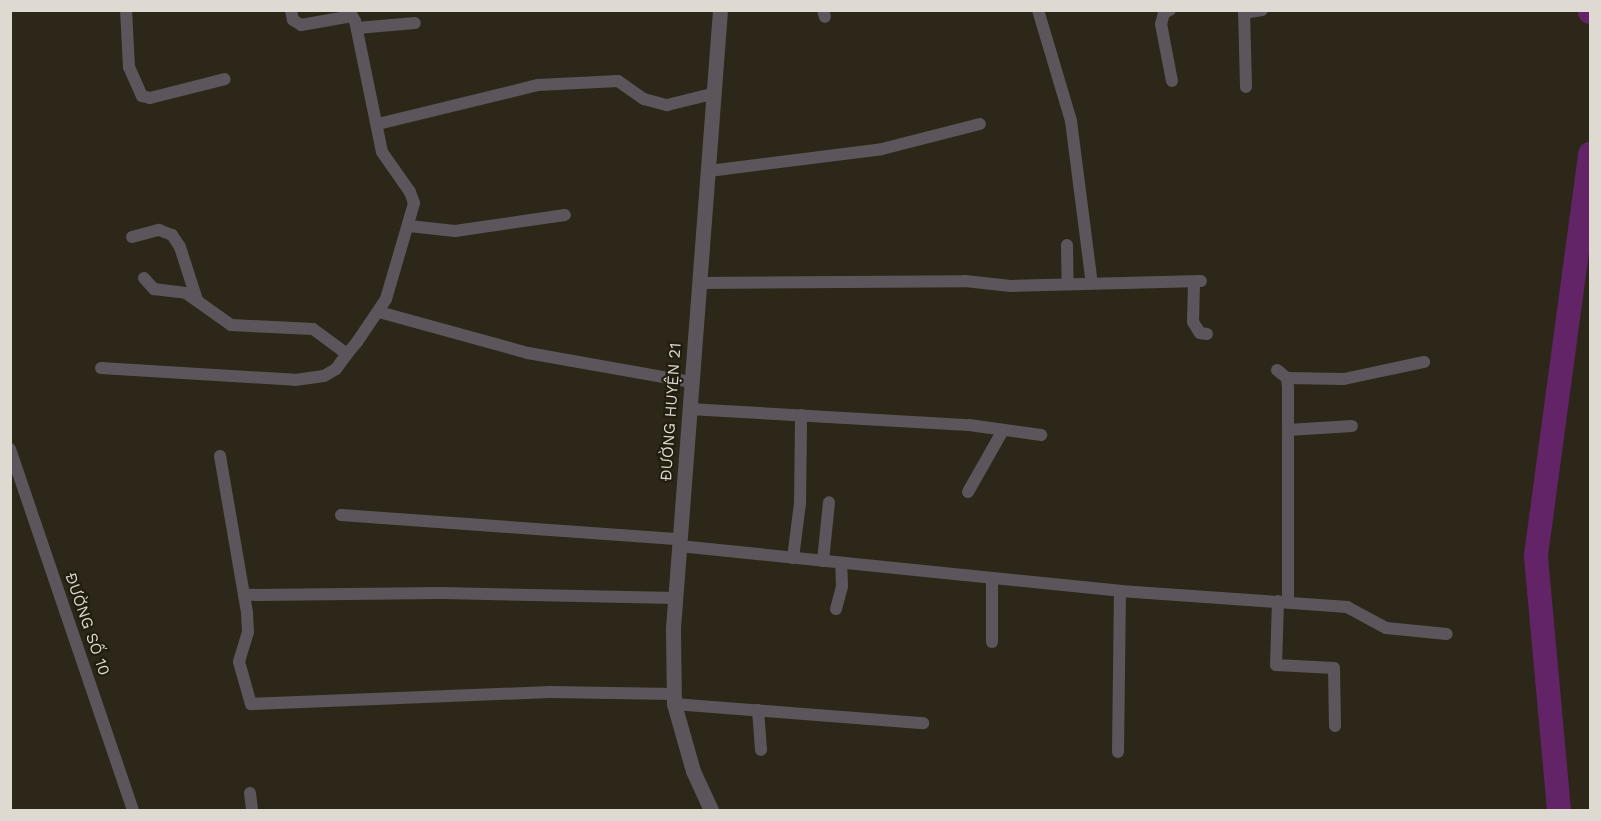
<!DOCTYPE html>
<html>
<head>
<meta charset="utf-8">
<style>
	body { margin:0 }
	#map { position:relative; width:1601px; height:821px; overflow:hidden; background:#2d2719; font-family:"Work Sans",sans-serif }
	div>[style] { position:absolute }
	.river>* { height:24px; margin:-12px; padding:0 12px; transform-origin:12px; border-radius:12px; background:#622367 }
	.minor>* { height:12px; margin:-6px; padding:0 6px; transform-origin:6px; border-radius:6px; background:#5c565c }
	.tertiary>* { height:15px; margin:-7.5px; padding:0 7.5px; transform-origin:7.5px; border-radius:7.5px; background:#5c565c }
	span { translate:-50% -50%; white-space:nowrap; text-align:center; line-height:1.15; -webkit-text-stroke:4.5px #231d10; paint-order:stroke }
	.street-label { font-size:16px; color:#dedad1 }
	.frame { position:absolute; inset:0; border:12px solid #dedad1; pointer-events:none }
</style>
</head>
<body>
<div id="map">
	<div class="river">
		<div style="left:1590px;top:10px;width:2px;rotate:90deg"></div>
		<div style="left:1559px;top:810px;width:256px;rotate:-95.2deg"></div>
		<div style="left:1536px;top:555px;width:405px;rotate:-82.3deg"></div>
	</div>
	<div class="minor">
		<div style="left:126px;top:10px;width:57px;rotate:87deg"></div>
		<div style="left:129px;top:67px;width:32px;rotate:66deg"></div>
		<div style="left:142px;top:96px;width:8px;rotate:14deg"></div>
		<div style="left:150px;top:98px;width:77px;rotate:-14.2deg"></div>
		<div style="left:291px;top:10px;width:10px;rotate:79deg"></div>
		<div style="left:293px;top:20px;width:9px;rotate:32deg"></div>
		<div style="left:301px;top:25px;width:52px;rotate:-10deg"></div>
		<div style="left:823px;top:10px;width:7px;rotate:74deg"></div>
		<div style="left:1038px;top:10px;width:116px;rotate:73.4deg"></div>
		<div style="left:1071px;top:121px;width:164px;rotate:82.7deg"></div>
		<div style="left:1170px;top:10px;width:7px;rotate:153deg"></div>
		<div style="left:1164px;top:13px;width:11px;rotate:105deg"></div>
		<div style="left:1161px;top:24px;width:58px;rotate:79.1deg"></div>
		<div style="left:1244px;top:10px;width:77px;rotate:88.5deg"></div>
		<div style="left:1244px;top:13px;width:18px;rotate:-9deg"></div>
		<div style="left:357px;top:28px;width:58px;rotate:-4.9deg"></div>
		<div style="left:378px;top:124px;width:165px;rotate:-13.7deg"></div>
		<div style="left:538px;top:85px;width:80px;rotate:-2.9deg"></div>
		<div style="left:618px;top:81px;width:32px;rotate:35deg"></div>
		<div style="left:644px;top:99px;width:24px;rotate:15deg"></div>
		<div style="left:667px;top:105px;width:50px;rotate:-13.8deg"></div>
		<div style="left:709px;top:171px;width:174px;rotate:-7.2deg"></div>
		<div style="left:882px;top:149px;width:101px;rotate:-14.3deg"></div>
		<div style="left:409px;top:226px;width:46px;rotate:6.2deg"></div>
		<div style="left:455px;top:231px;width:111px;rotate:-8.3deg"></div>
		<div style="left:132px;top:237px;width:28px;rotate:-15deg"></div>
		<div style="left:159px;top:230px;width:14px;rotate:21deg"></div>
		<div style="left:172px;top:235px;width:14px;rotate:56deg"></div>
		<div style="left:180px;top:247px;width:56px;rotate:72.2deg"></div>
		<div style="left:1067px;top:245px;width:39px;rotate:89deg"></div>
		<div style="left:144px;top:278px;width:15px;rotate:48deg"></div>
		<div style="left:154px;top:289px;width:32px;rotate:7deg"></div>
		<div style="left:186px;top:293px;width:55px;rotate:35.4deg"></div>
		<div style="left:231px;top:325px;width:82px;rotate:2.8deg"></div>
		<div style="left:313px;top:329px;width:42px;rotate:36.3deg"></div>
		<div style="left:347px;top:354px;width:16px;rotate:-50deg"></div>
		<div style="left:357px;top:342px;width:52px;rotate:-56deg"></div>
		<div style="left:386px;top:299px;width:100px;rotate:-73.7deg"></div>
		<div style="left:414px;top:203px;width:12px;rotate:-110deg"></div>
		<div style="left:410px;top:192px;width:49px;rotate:-125deg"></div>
		<div style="left:382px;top:152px;width:134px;rotate:-101.6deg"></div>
		<div style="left:355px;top:21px;width:13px;rotate:-122deg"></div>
		<div style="left:1194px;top:282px;width:40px;rotate:91.4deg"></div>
		<div style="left:1193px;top:322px;width:13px;rotate:58deg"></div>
		<div style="left:1200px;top:333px;width:7px;rotate:8deg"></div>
		<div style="left:700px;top:283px;width:265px;rotate:-0.4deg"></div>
		<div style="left:965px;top:281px;width:46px;rotate:6.2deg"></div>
		<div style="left:1011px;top:286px;width:190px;rotate:-1.5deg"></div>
		<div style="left:379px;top:312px;width:155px;rotate:15.4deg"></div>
		<div style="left:528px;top:353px;width:165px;rotate:10.1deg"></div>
		<div style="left:101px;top:368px;width:194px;rotate:3.5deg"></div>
		<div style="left:295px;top:380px;width:29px;rotate:-8deg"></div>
		<div style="left:324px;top:376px;width:14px;rotate:-30deg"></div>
		<div style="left:336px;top:369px;width:19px;rotate:-54deg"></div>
		<div style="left:1277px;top:370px;width:13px;rotate:39deg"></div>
		<div style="left:1287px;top:378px;width:10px;rotate:84deg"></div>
		<div style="left:1288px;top:388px;width:213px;rotate:90deg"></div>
		<div style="left:1287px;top:378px;width:57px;rotate:1deg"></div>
		<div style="left:1344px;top:379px;width:82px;rotate:-12deg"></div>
		<div style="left:689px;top:409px;width:280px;rotate:3.3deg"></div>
		<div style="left:969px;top:425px;width:73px;rotate:7.9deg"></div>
		<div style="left:1288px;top:430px;width:64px;rotate:-3.6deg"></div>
		<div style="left:10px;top:449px;width:381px;rotate:71.2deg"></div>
		<div style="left:220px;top:456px;width:159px;rotate:80.2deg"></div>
		<div style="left:247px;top:613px;width:19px;rotate:87deg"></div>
		<div style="left:248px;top:632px;width:31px;rotate:107deg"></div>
		<div style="left:239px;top:662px;width:44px;rotate:74.1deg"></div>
		<div style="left:251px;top:704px;width:299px;rotate:-2.3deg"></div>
		<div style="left:550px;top:692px;width:124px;rotate:0.9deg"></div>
		<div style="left:968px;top:492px;width:69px;rotate:-60.5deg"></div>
		<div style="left:341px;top:515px;width:339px;rotate:4.1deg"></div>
		<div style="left:679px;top:546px;width:443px;rotate:5.8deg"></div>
		<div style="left:1120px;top:591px;width:228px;rotate:4deg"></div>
		<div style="left:1347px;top:607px;width:44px;rotate:28.3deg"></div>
		<div style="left:1386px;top:628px;width:61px;rotate:5.6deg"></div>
		<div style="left:793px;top:558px;width:55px;rotate:-82.7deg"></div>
		<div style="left:800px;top:503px;width:88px;rotate:-89.3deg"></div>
		<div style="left:823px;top:561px;width:59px;rotate:-84.2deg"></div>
		<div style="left:992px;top:578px;width:64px;rotate:90deg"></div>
		<div style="left:244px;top:595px;width:198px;rotate:-0.6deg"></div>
		<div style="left:442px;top:593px;width:233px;rotate:1.2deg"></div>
		<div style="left:1278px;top:601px;width:64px;rotate:91.8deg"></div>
		<div style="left:1276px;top:665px;width:58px;rotate:3deg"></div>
		<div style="left:1334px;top:668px;width:58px;rotate:89deg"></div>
		<div style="left:836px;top:609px;width:24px;rotate:-75deg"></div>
		<div style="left:842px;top:586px;width:23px;rotate:-92deg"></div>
		<div style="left:674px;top:704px;width:250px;rotate:4.4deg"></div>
		<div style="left:758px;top:710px;width:40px;rotate:85.7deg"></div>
		<div style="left:1118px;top:752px;width:161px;rotate:-89.3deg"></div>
		<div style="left:250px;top:793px;width:17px;rotate:83deg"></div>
	</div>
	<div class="tertiary">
		<div style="left:711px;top:810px;width:43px;rotate:-114.8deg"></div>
		<div style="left:693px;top:771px;width:70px;rotate:-105.8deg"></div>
		<div style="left:674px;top:704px;width:76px;rotate:-90.8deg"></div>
		<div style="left:673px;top:628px;width:620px;rotate:-85.65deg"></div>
	</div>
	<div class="street-label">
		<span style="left:671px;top:412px;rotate:-86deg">ĐƯỜNG HUYỆN 21</span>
		<span style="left:87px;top:624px;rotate:71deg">ĐƯỜNG SỐ 10</span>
	</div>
	<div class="frame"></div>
</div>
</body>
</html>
